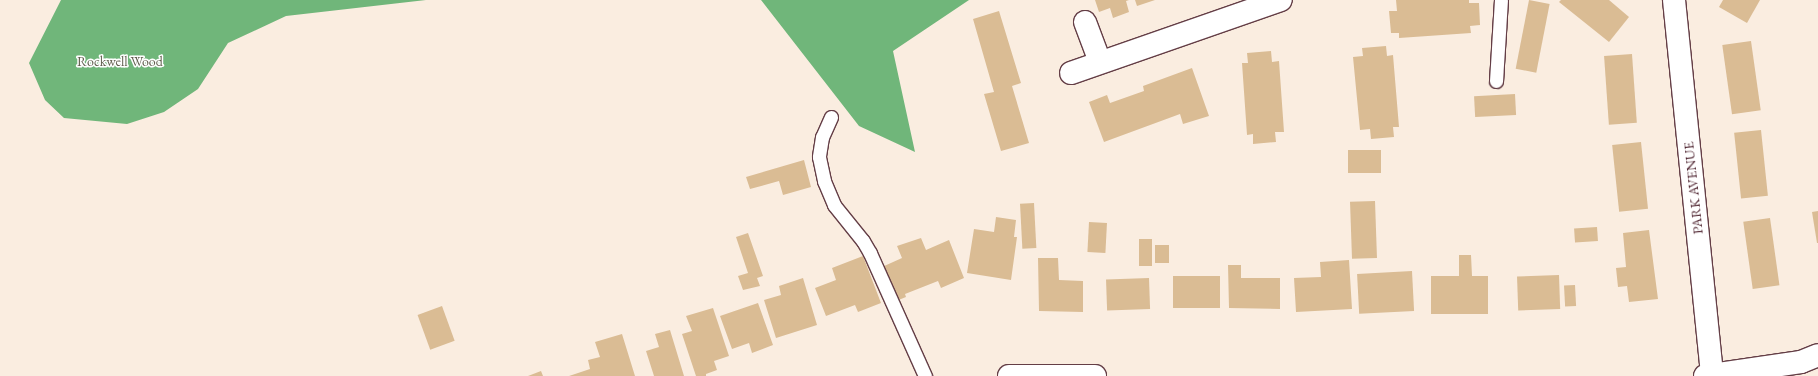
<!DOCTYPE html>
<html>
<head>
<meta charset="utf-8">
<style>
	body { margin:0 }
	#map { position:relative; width:1818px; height:376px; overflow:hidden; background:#faede0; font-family:"EB Garamond",serif }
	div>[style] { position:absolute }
	.forest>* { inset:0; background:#70b67a }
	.building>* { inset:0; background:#dabc94; transform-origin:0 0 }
	.roads { filter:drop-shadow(1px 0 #643e46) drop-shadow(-1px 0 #643e46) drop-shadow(0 1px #643e46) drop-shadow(0 -1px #643e46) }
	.lane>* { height:13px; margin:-6.5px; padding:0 6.5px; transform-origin:6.5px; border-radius:6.5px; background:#fff }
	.street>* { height:22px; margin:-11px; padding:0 11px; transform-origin:11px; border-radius:11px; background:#fff }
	span { translate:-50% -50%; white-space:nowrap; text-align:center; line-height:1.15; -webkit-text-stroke:3px #fff; paint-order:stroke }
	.park-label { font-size:14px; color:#615e4e }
	.street-label { font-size:14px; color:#4a1f2b }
</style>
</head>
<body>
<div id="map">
	<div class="forest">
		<div style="clip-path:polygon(61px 0,426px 0,286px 16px,228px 43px,198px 89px,164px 112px,127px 124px,64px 118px,45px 100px,29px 63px)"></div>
		<div style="clip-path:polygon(761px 0,969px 0,893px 51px,915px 152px,859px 126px)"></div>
	</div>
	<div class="building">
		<div style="clip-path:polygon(1095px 0,1129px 0,1126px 1px,1129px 12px,1113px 18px,1110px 8px,1099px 12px)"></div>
		<div style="clip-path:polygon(1135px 0,1155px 0,1137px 6px)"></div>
		<div style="clip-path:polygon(1396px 0,1469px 0,1469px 3px,1479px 3px,1480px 25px,1470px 26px,1471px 33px,1399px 38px,1399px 33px,1391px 33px,1389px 11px,1397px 11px)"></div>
		<div style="left:1529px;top:0;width:21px;height:70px;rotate:11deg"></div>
		<div style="clip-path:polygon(1561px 0,1609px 0,1629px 17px,1609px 42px,1559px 2px)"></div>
		<div style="clip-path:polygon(1723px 0,1760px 0,1747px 23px,1719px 7px)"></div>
		<div style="clip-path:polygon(999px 11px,1021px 83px,1012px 86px,1029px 143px,1001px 151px,984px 94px,994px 92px,973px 19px)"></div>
		<div style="left:1751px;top:41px;width:70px;height:29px;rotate:82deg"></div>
		<div style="clip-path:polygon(1386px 46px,1387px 56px,1393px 55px,1399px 127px,1393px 127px,1394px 137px,1371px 139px,1370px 129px,1360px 130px,1353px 57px,1363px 56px,1362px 48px)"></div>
		<div style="clip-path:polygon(1271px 51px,1272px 62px,1279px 61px,1284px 132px,1275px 132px,1276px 142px,1253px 144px,1253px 134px,1247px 135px,1242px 63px,1248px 63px,1247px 53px)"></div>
		<div style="left:1632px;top:54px;width:69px;height:28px;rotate:86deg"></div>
		<div style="clip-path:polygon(1192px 68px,1209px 116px,1183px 124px,1180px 114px,1104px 142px,1089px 102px,1107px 95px,1110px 103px,1144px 91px,1143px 86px)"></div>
		<div style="left:1515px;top:94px;width:21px;height:41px;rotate:87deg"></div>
		<div style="left:1761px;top:130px;width:66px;height:27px;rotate:84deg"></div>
		<div style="left:1641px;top:142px;width:67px;height:29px;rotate:84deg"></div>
		<div style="left:1348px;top:150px;width:33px;height:23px"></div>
		<div style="clip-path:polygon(804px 160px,811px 187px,783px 195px,779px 181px,750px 189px,746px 177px)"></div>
		<div style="left:1375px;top:201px;width:57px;height:25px;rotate:88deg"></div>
		<div style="left:1034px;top:203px;width:45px;height:14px;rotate:87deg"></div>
		<div style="clip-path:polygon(1818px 211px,1818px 243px,1817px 243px,1812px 212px)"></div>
		<div style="clip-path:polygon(996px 217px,1016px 220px,1014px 237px,1017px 237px,1011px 280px,967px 273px,974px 229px,994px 232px)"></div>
		<div style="left:1770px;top:218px;width:68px;height:27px;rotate:82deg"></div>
		<div style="left:1089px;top:222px;width:18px;height:30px;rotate:3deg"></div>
		<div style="left:1597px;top:227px;width:14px;height:23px;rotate:86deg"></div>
		<div style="clip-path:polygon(1649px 230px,1658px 299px,1629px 302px,1627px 286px,1618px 287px,1616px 268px,1626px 267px,1623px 233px)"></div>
		<div style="clip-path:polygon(748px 233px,763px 276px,757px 278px,760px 286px,743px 290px,738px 276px,748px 273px,736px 237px)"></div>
		<div style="clip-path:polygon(921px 238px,926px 250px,949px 240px,964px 278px,941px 288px,938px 281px,905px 294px,906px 297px,896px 301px,882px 267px,902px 258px,897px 246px)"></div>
		<div style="left:1139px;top:239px;width:13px;height:27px"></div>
		<div style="left:1155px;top:245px;width:14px;height:18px"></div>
		<div style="clip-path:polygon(1459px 255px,1471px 255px,1472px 276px,1488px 276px,1488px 314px,1431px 314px,1431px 276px,1459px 276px)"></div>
		<div style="clip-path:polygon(863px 256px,881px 303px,858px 312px,855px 305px,826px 316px,815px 288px,836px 280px,832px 268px)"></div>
		<div style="clip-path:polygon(1038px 258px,1058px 258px,1059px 280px,1083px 281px,1083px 312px,1039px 311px)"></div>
		<div style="clip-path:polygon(1349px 260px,1352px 309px,1296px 312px,1294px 278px,1321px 277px,1320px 262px)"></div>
		<div style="clip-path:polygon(1228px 265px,1241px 265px,1241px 278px,1280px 278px,1280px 309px,1229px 308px)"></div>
		<div style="left:1412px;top:271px;width:40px;height:55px;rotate:87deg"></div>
		<div style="left:1559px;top:275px;width:34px;height:42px;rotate:88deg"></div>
		<div style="left:1220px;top:276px;width:32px;height:47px;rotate:90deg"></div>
		<div style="clip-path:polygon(803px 278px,817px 325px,776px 338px,764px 300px,781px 295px,779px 286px)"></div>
		<div style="left:1149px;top:278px;width:31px;height:43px;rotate:88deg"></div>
		<div style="left:1575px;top:285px;width:21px;height:11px;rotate:87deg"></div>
		<div style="clip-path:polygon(758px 303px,773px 345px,752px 353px,749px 343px,732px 349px,720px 316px)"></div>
		<div style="left:442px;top:306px;width:37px;height:26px;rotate:70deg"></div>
		<div style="clip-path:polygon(713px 308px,729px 356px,714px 361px,717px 370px,706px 374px,706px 376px,696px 376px,682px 334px,692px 331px,686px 316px)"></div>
		<div style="clip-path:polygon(670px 330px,684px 376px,654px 376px,646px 351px,659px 347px,655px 334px)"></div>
		<div style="clip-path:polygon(622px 334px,635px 376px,569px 376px,590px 369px,588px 360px,600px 357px,595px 342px)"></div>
		<div style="clip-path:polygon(541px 371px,543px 376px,528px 376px)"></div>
	</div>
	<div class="roads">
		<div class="lane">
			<div style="left:1496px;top:81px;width:81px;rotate:-86.5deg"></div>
			<div style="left:831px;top:117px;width:22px;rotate:114deg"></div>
			<div style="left:822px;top:137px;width:20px;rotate:99deg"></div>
			<div style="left:819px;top:157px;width:25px;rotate:78deg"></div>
			<div style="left:824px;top:181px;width:26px;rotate:67deg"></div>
			<div style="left:834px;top:205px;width:46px;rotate:51.1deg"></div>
			<div style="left:863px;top:241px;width:14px;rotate:60deg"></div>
			<div style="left:870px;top:253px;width:135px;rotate:65.9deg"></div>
		</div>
		<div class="street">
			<div style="left:1674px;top:0;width:378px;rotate:84.2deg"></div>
			<div style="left:1085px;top:22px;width:43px;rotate:69.4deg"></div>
			<div style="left:1071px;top:73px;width:222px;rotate:-19.2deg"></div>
			<div style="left:1009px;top:376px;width:86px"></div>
			<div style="left:1705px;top:376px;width:97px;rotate:-8.3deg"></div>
			<div style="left:1801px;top:362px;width:18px;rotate:-22deg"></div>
		</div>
	</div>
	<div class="park-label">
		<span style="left:120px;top:61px">Rockwell Wood</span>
	</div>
	<div class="street-label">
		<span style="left:1693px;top:188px;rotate:-96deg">PARK AVENUE</span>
	</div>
</div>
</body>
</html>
